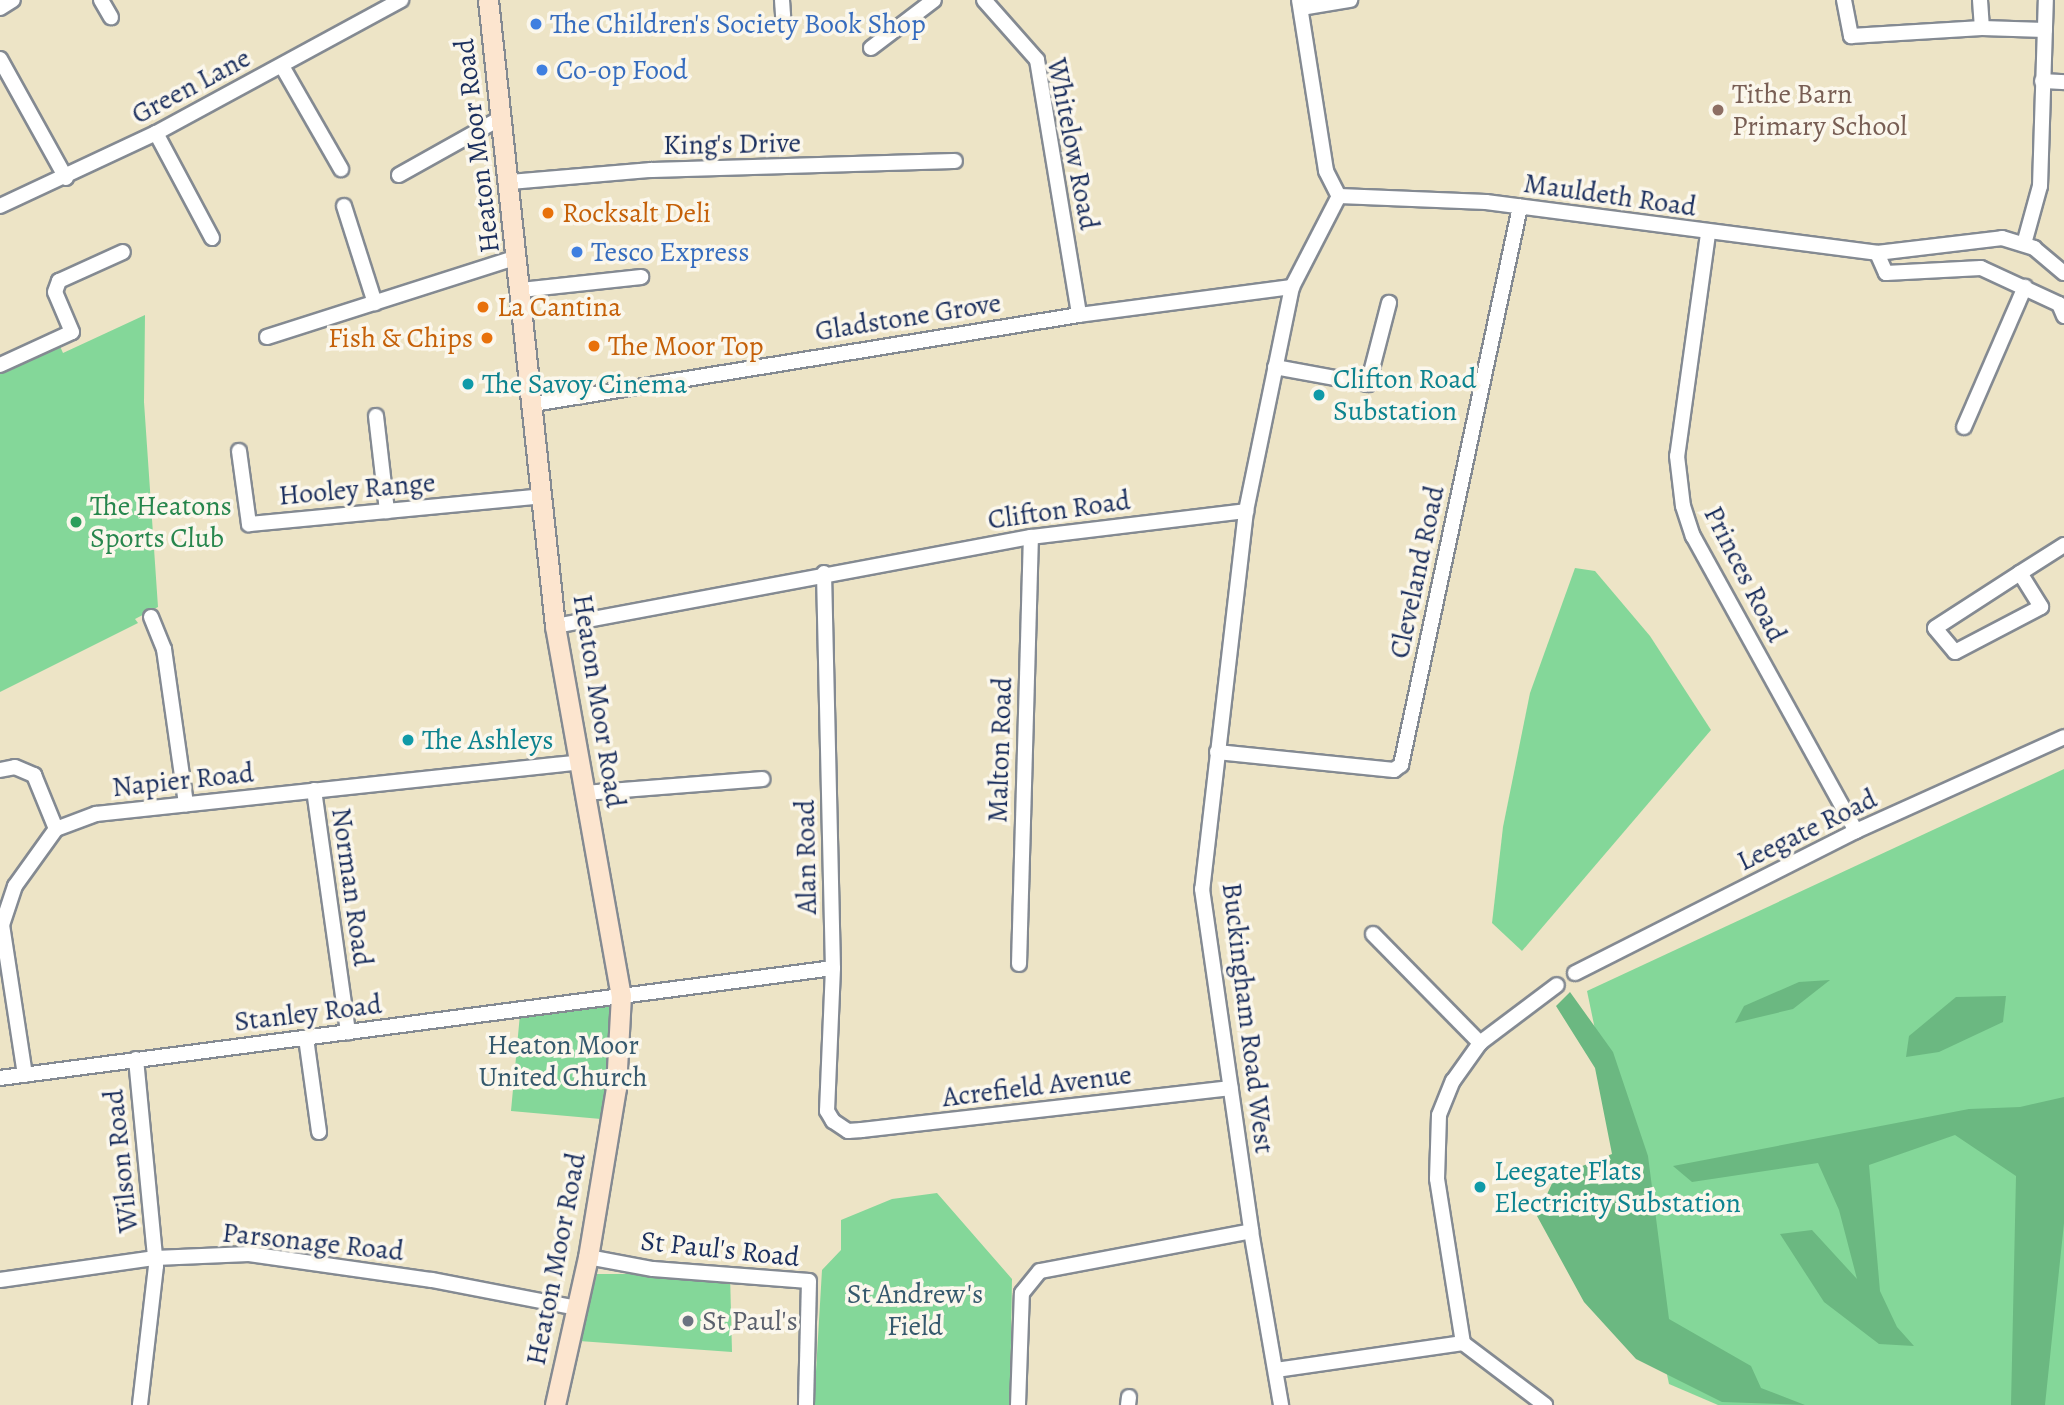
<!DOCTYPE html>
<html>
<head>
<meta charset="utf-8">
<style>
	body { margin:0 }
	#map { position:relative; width:2064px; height:1405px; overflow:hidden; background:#ede4c6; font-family:Alegreya,serif }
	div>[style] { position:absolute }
	.green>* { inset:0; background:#84d799 }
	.forest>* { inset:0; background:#6bb881 }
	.roads { filter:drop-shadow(2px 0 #848a92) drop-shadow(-2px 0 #848a92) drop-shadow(0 2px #848a92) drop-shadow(0 -2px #848a92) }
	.minor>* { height:14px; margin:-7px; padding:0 7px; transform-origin:7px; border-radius:7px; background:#fff }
	.secondary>* { height:19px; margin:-9.5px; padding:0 9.5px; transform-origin:9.5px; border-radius:9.5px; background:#fce5cf }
	.dots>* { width:19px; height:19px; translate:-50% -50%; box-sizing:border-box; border:4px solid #fbf7ec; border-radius:50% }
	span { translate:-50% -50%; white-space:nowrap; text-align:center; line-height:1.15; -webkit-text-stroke:7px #fbf7ec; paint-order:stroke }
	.shop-label { font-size:28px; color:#366cbe }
	.left { translate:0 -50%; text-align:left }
	.street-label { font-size:28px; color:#1b2f5e }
	.education-label { font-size:28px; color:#785e54 }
	.food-label { font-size:28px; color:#c56008 }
	.right { translate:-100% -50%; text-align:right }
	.culture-label { font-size:28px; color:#0d838f }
	.leisure-label { font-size:28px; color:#27864d }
	.park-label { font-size:28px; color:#35596d }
	.worship-label { font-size:28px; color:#5b616d }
</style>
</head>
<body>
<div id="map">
	<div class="green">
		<div style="clip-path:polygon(145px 315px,144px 402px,158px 607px,135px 619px,138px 623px,0 692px,0 372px,59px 344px,63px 353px)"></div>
		<div style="clip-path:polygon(1575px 568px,1595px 571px,1650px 636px,1711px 730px,1522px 951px,1492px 923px,1503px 827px,1530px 693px)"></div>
		<div style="clip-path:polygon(2064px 769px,2064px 1405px,1718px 1405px,1669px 1384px,1587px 991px)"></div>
		<div style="clip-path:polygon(616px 1003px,611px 1083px,601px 1119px,511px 1111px,520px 1014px)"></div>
		<div style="clip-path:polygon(937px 1193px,1012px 1279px,1010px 1405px,814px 1405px,822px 1270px,841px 1250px,841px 1220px,892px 1199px)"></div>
		<div style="clip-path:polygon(597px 1274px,730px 1274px,732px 1352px,579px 1341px)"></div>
	</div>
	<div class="forest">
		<div style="clip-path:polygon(1830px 980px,1793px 1009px,1735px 1023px,1744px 1006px,1799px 982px)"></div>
		<div style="clip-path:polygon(1570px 992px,1613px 1052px,1648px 1156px,1669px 1319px,1751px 1366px,1761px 1388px,1805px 1405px,1722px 1402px,1636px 1359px,1584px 1302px,1537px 1216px,1555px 1177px,1612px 1154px,1595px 1068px,1556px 1006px)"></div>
		<div style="clip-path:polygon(2006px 996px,2003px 1022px,1939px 1052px,1906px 1057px,1909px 1036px,1956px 997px)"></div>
		<div style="clip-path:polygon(2064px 1097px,2064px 1223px,2045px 1405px,2011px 1405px,2016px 1176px,1955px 1135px,1869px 1165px,1880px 1291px,1897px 1327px,1914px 1346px,1879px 1344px,1824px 1302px,1780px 1234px,1812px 1230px,1857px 1279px,1839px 1210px,1818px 1163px,1692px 1182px,1673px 1166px,1969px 1109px,2020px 1107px)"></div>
	</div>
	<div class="roads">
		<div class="minor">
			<div style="left:101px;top:0;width:20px;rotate:60deg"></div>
			<div style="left:782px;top:0;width:16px;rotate:86deg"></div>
			<div style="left:984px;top:0;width:80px;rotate:48.5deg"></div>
			<div style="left:1037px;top:60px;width:258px;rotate:80.6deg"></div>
			<div style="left:1299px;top:0;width:173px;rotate:81deg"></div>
			<div style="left:1326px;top:171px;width:28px;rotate:63deg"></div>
			<div style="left:1844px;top:0;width:37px;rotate:79deg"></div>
			<div style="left:1851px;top:36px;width:131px;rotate:-3.5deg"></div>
			<div style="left:1982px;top:28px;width:63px;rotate:1.8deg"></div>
			<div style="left:1980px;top:0;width:28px;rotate:86deg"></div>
			<div style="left:0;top:8px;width:15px;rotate:-32deg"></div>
			<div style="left:1301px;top:8px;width:50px;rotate:-9.3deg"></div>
			<div style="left:871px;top:48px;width:79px;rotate:-37.3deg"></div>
			<div style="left:0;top:59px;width:136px;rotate:61deg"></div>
			<div style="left:282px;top:66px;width:119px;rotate:60.2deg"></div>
			<div style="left:2042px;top:81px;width:22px;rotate:3deg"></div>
			<div style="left:156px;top:133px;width:119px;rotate:61.9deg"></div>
			<div style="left:399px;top:175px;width:117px;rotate:-29.2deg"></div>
			<div style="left:510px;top:182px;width:142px;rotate:-4.9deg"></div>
			<div style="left:651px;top:170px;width:304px;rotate:-1.7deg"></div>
			<div style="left:1339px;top:196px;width:147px;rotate:2.3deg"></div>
			<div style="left:1486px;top:202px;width:394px;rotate:7.4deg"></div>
			<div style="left:1877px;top:253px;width:126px;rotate:-6.8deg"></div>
			<div style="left:2002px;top:238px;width:34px;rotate:17deg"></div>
			<div style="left:2034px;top:248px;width:39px;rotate:40deg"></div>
			<div style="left:0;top:206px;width:172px;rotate:-25.1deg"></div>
			<div style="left:156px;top:133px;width:279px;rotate:-28.5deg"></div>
			<div style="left:344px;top:206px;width:102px;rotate:72.3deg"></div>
			<div style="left:1708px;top:234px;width:224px;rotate:97.9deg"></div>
			<div style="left:1677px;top:456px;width:50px;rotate:83.2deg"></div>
			<div style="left:1683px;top:506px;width:32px;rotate:72deg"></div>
			<div style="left:1693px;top:536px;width:337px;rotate:61.1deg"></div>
			<div style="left:2024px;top:244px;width:60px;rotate:-74.6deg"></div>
			<div style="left:2040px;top:186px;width:186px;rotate:-88.2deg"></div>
			<div style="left:1877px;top:253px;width:22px;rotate:66deg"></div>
			<div style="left:1886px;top:273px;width:95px;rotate:-3deg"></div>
			<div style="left:1981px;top:268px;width:86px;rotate:24.8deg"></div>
			<div style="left:2059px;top:304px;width:13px;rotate:67deg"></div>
			<div style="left:521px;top:290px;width:121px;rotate:-6.2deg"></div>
			<div style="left:267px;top:337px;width:263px;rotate:-17.7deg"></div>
			<div style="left:0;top:365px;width:79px;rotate:-24.6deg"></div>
			<div style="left:72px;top:332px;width:43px;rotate:-113deg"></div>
			<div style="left:55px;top:292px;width:12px;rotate:-70deg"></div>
			<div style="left:59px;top:281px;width:70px;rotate:-24.4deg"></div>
			<div style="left:1275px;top:367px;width:95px;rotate:10.4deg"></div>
			<div style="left:1368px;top:384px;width:84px;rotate:-75.5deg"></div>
			<div style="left:533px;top:404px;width:553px;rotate:-9.26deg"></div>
			<div style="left:1079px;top:315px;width:215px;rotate:-7.5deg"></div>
			<div style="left:376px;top:416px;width:96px;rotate:83.4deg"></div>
			<div style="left:1964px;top:427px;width:153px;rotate:-66.5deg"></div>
			<div style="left:239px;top:451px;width:74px;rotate:82.2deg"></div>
			<div style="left:249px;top:524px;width:295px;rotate:-5.4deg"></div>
			<div style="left:1246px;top:511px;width:381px;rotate:96.6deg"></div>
			<div style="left:1202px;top:889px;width:345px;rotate:81.8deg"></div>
			<div style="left:1251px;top:1231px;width:177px;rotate:80.2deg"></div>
			<div style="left:824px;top:573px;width:395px;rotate:88.7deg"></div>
			<div style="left:833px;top:968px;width:143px;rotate:92.4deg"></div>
			<div style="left:827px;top:1111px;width:12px;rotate:59deg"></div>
			<div style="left:833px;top:1121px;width:18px;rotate:34deg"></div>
			<div style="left:848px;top:1131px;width:14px;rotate:-4deg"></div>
			<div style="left:862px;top:1130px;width:371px;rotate:-6.5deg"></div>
			<div style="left:2020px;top:573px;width:40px;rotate:58deg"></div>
			<div style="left:2041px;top:607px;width:97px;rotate:152.4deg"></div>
			<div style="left:1955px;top:652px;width:31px;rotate:-130deg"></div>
			<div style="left:1935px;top:628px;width:101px;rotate:-32.9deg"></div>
			<div style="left:2020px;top:573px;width:52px;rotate:-32.5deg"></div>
			<div style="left:151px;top:617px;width:35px;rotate:68deg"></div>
			<div style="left:164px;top:649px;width:157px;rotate:81.9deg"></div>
			<div style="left:555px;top:626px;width:484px;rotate:-10.6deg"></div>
			<div style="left:1031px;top:537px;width:217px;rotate:-6.9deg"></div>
			<div style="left:1246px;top:511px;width:229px;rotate:-78.4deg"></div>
			<div style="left:1292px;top:287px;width:102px;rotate:-62.7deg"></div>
			<div style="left:1217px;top:752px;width:178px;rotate:5.8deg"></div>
			<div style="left:1394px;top:770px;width:9px;rotate:-36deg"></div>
			<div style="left:1401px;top:765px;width:571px;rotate:-77.96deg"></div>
			<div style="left:0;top:770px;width:15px;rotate:-11deg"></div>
			<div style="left:15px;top:767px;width:21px;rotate:23deg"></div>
			<div style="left:34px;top:775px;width:58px;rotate:67.8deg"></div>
			<div style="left:314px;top:790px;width:245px;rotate:82deg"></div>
			<div style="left:585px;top:793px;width:178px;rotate:-4.5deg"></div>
			<div style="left:1373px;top:934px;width:153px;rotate:45.5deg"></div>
			<div style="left:1019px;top:964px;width:427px;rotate:-88.4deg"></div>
			<div style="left:1575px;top:973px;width:315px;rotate:-26.8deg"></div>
			<div style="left:1856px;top:831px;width:228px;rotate:-24.3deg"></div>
			<div style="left:306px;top:1038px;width:95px;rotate:82.1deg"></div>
			<div style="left:136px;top:1059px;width:208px;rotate:84.5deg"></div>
			<div style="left:156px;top:1266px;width:140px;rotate:96.6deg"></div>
			<div style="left:25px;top:1075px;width:152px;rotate:-98.7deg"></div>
			<div style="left:2px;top:925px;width:41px;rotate:-71.6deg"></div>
			<div style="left:15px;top:886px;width:70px;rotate:-54.3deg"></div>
			<div style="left:56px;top:829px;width:43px;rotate:-20.6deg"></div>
			<div style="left:96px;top:814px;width:486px;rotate:-6.1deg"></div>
			<div style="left:0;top:1078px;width:840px;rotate:-7.52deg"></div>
			<div style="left:588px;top:1257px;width:66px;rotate:10.5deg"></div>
			<div style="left:653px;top:1269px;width:156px;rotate:4.4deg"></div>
			<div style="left:809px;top:1281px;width:124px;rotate:91.4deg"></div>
			<div style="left:0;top:1280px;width:157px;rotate:-8.1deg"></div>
			<div style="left:155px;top:1258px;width:94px;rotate:-2.4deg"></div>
			<div style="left:249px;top:1254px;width:185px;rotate:8.1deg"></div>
			<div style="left:432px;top:1280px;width:148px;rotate:10.9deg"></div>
			<div style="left:1463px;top:1343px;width:166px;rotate:-99deg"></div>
			<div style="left:1437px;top:1179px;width:64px;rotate:-88.2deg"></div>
			<div style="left:1439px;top:1115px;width:37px;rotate:-68deg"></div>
			<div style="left:1453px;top:1081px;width:47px;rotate:-54.6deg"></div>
			<div style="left:1480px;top:1043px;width:96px;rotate:-37deg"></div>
			<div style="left:1276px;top:1370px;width:189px;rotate:-8.2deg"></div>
			<div style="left:1463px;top:1343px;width:103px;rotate:37.1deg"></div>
			<div style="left:1018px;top:1405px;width:112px;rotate:-88deg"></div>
			<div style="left:1022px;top:1293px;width:28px;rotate:-51deg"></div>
			<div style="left:1040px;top:1271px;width:215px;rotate:-10.7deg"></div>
			<div style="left:1128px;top:1405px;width:8px;rotate:-83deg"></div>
		</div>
		<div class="secondary">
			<div style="left:488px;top:0;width:630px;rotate:83.89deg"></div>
			<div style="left:555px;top:626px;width:375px;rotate:79.9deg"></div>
			<div style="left:621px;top:995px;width:93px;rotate:93.1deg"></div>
			<div style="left:616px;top:1088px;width:171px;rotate:99.4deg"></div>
			<div style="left:588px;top:1257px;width:152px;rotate:102.6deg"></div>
		</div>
	</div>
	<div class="dots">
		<div style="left:536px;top:24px;background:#3f7fe0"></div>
		<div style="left:542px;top:70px;background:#3f7fe0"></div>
		<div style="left:1718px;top:110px;background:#8d6e63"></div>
		<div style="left:548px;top:213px;background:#e8710a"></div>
		<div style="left:577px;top:252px;background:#3f7fe0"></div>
		<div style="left:483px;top:307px;background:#e8710a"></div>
		<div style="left:487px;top:338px;background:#e8710a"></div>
		<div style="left:594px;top:346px;background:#e8710a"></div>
		<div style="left:468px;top:384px;background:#0f9aa8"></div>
		<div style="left:1319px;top:395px;background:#0f9aa8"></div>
		<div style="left:76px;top:522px;background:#2e9e5b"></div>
		<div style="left:408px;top:740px;background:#0f9aa8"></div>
		<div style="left:1480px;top:1187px;background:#0f9aa8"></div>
		<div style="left:688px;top:1321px;background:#6b7280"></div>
	</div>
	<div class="shop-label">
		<span class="left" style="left:550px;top:24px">The Children's Society Book Shop</span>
		<span class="left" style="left:556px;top:70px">Co-op Food</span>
		<span class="left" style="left:591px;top:252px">Tesco Express</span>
	</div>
	<div class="street-label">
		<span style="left:191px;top:86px;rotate:-28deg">Green Lane</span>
		<span style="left:732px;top:144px;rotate:-1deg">King's Drive</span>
		<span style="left:1073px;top:144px;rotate:79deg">Whitelow Road</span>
		<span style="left:477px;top:146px;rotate:-97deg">Heaton Moor Road</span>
		<span style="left:1610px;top:195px;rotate:8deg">Mauldeth Road</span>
		<span style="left:908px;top:317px;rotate:-9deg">Gladstone Grove</span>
		<span style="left:357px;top:489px;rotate:-5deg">Hooley Range</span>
		<span style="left:1059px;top:510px;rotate:-8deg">Clifton Road</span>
		<span style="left:1417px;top:572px;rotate:-78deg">Cleveland Road</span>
		<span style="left:1745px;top:574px;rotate:63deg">Princes Road</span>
		<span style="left:599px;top:701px;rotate:81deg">Heaton Moor Road</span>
		<span style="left:1000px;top:750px;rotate:-88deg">Malton Road</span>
		<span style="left:183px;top:780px;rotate:-6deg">Napier Road</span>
		<span style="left:1807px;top:830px;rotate:-26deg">Leegate Road</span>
		<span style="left:806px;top:857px;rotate:-91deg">Alan Road</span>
		<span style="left:352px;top:887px;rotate:82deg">Norman Road</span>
		<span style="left:308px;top:1013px;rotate:-7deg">Stanley Road</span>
		<span style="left:1248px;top:1018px;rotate:83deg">Buckingham Road West</span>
		<span style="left:1037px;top:1086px;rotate:-7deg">Acrefield Avenue</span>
		<span style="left:121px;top:1161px;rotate:-96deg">Wilson Road</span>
		<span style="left:313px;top:1242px;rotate:6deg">Parsonage Road</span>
		<span style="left:720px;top:1249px;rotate:6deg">St Paul's Road</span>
		<span style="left:556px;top:1259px;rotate:-79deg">Heaton Moor Road</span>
	</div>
	<div class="education-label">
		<span class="left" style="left:1732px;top:110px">Tithe Barn<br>Primary School</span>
	</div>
	<div class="food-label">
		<span class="left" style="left:562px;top:213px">Rocksalt Deli</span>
		<span class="left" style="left:497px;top:307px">La Cantina</span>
		<span class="right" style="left:473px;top:338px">Fish &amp; Chips</span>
		<span class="left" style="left:608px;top:346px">The Moor Top</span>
	</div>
	<div class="culture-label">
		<span class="left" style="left:1333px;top:395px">Clifton Road<br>Substation</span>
		<span class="left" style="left:482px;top:384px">The Savoy Cinema</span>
		<span class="left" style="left:422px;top:740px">The Ashleys</span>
		<span class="left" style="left:1494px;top:1187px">Leegate Flats<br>Electricity Substation</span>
	</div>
	<div class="leisure-label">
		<span class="left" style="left:90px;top:522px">The Heatons<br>Sports Club</span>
	</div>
	<div class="park-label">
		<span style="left:563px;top:1061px">Heaton Moor<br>United Church</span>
		<span style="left:915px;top:1310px">St Andrew's<br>Field</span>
	</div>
	<div class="worship-label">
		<span class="left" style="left:702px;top:1321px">St Paul's</span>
	</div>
</div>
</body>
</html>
